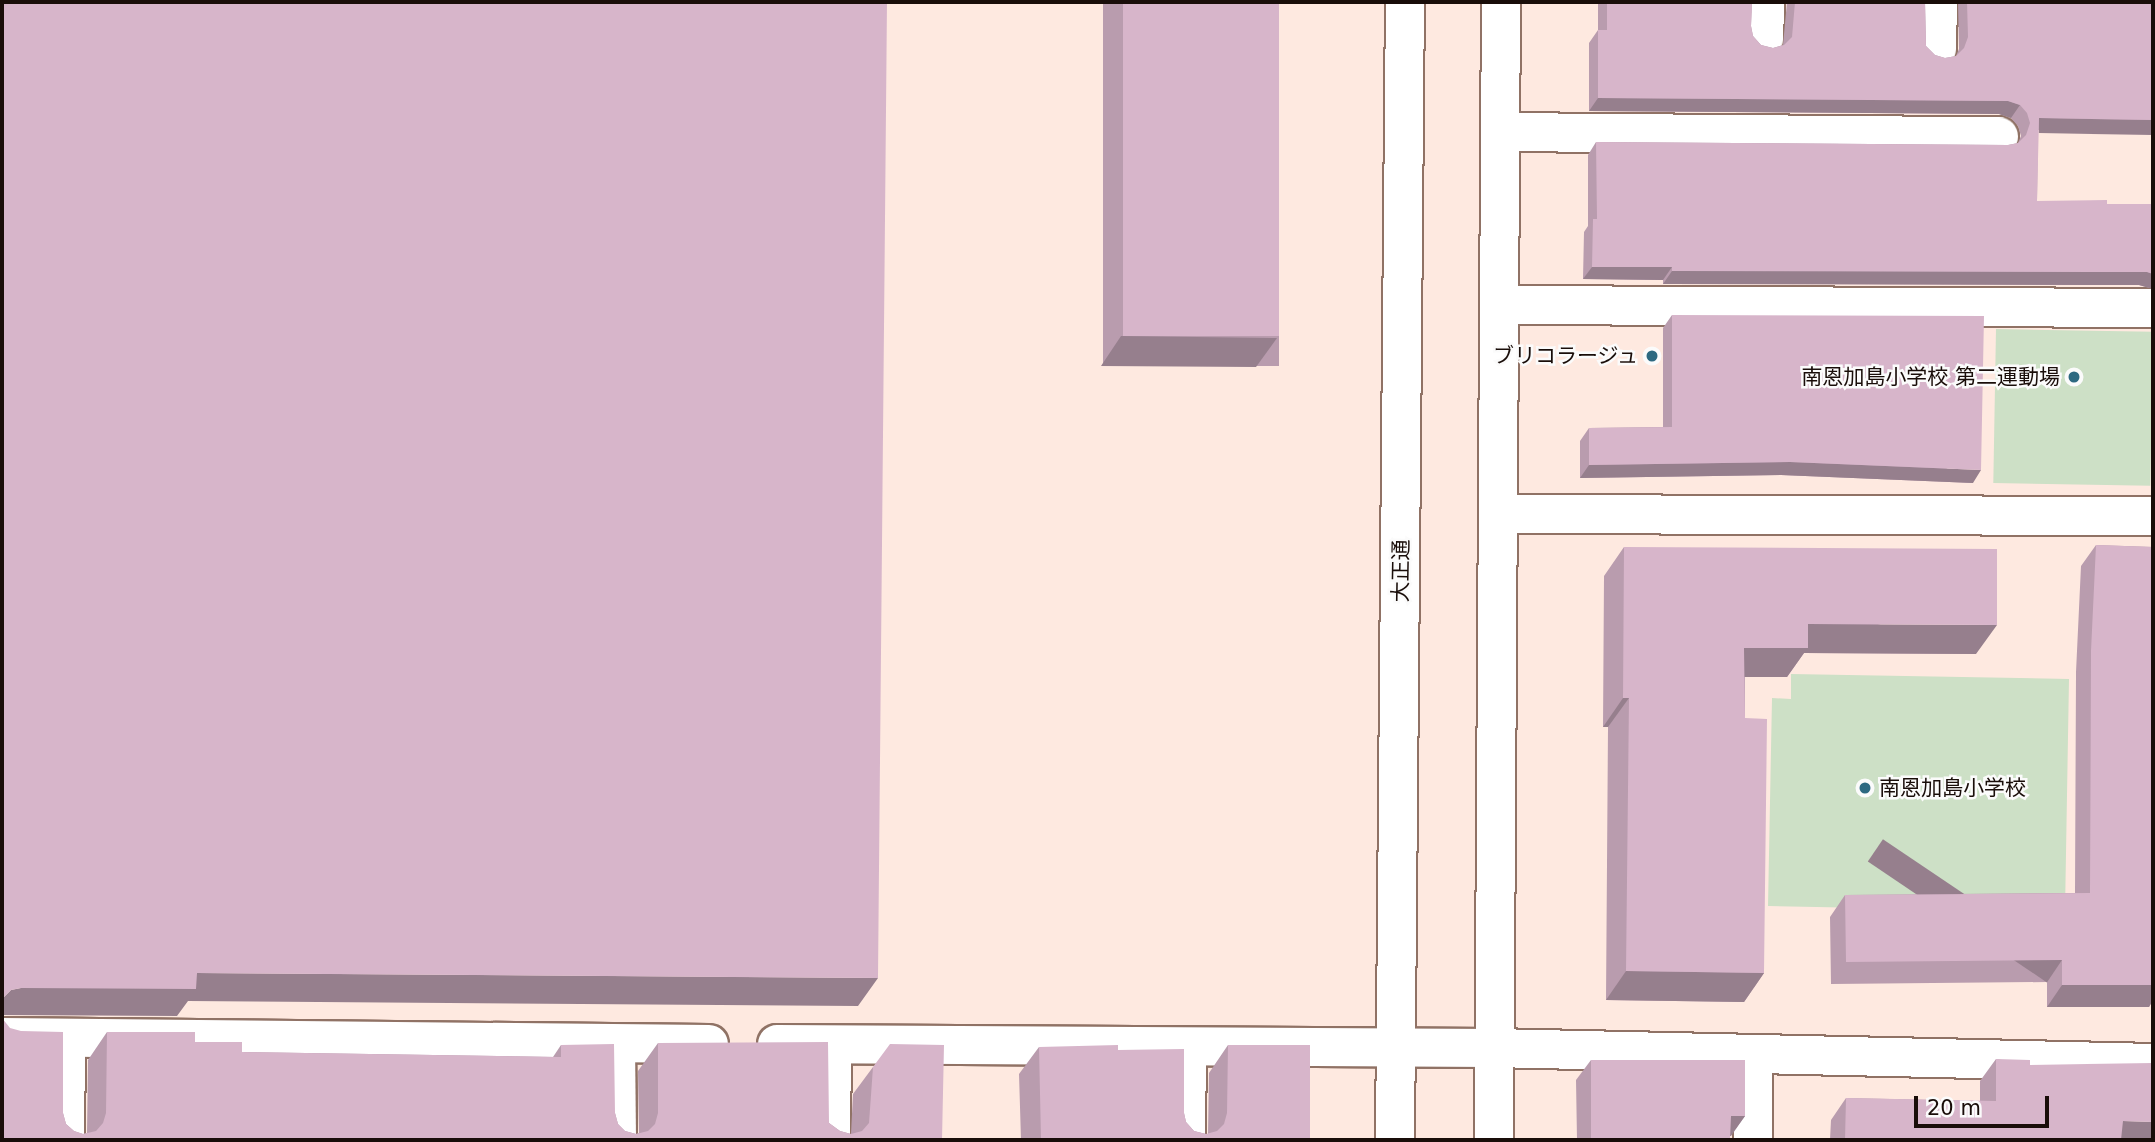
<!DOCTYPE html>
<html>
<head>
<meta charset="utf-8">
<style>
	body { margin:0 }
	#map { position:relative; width:2155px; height:1142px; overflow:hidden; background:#fee9e0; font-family:"DejaVu Sans","Noto Sans JP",sans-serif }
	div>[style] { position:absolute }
	.green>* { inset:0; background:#cde0c6; transform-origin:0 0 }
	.roads { filter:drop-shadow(2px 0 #907265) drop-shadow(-2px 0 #907265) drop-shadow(0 2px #907265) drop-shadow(0 -2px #907265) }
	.minor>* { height:38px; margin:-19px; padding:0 19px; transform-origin:19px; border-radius:19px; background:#fff }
	.major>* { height:38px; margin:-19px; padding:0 19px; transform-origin:19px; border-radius:19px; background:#fff }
	.wall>* { inset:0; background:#b99cae; transform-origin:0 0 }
	.shaded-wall>* { inset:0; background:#967f8d; transform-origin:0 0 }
	.building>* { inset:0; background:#d7b5ca; transform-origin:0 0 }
	.dots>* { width:19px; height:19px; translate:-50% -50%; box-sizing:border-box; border:4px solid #fbfbfb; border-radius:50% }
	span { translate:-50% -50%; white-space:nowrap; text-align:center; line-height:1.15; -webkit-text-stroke:5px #fbfbfb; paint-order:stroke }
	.poi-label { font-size:21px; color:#190d09 }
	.right { translate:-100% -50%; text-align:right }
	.left { translate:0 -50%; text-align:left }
	.street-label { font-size:21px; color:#190d09 }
	.frame { position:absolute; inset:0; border:4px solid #190d09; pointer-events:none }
	.scale { position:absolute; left:1914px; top:1096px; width:135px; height:32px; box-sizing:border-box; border:4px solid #190d09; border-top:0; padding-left:9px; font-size:21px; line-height:24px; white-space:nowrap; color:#190d09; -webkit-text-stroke:5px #fbfbfb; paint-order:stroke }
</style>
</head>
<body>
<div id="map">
	<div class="green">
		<div style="left:1996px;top:329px;width:157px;height:154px;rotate:1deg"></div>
		<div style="clip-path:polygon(1791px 674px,2069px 679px,2065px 912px,1768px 906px,1772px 698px,1791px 699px)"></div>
	</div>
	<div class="roads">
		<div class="minor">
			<div style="left:1764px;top:39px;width:37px;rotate:-88deg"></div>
			<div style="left:1937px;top:49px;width:47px;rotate:-88.8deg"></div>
			<div style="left:1500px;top:132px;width:499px;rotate:0.5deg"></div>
			<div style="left:1500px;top:305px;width:653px;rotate:0.26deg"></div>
			<div style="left:1500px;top:514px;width:653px;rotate:0.18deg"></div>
			<div style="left:2px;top:1037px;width:707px;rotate:0.57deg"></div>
			<div style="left:616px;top:1044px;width:96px;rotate:89.4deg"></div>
			<div style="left:777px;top:1044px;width:716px;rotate:0.32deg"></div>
			<div style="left:1493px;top:1048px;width:660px;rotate:1.3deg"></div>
			<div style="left:65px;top:1140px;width:102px;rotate:-89.4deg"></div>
			<div style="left:831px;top:1140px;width:95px;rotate:-89.4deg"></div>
			<div style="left:1186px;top:1140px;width:92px;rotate:-89.4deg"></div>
			<div style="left:1753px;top:1140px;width:86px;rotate:-90deg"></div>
		</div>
		<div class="major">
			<div style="left:1395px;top:1140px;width:1138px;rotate:-89.5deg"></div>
			<div style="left:1494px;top:1140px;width:1138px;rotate:-89.65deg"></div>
		</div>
	</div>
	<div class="wall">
		<div style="left:1103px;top:2px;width:176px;height:364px"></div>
		<div style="clip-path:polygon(1598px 2px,1752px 2px,1751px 26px,1753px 36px,1761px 45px,1773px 48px,1783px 45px,1787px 2px,1925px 2px,1926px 46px,1935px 55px,1945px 58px,1956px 56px,1959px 49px,1958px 2px,2153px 2px,2153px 133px,2038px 130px,2037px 201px,2107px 204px,2153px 204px,2153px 289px,2139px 285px,1663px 284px,1663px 280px,1583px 279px,1584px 232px,1588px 226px,1588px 155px,1596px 142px,2008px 145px,2018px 143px,2021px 136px,2018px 126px,2011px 118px,1999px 114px,1589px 111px,1589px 43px,1598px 30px)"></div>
		<div style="clip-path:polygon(1672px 315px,1973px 483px,1781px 475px,1580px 478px,1580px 441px,1589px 428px,1663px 427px,1663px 328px)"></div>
		<div style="clip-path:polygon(2096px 545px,2153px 547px,2153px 1000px,2149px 1007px,2047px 1007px,2047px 982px,1831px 984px,1830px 917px,1845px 895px,2075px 893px,2076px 672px,2081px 566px)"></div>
		<div style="clip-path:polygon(1624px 547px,1976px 654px,1804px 653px,1787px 677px,1745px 677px,1745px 718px,1764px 973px,1744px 1002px,1606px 1000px,1608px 727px,1603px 727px,1604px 576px)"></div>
		<div style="clip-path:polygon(2px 1019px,63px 1113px,66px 1124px,74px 1131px,83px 1134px,87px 1133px,88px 1060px,107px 1032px,195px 1042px,242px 1052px,553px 1057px,561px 1045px,615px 1113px,618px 1124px,625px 1131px,636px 1134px,639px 1133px,638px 1071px,658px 1043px,829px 1123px,840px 1131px,851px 1134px,853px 1094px,873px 1067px,942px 1140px,2px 1140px)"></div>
		<div style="clip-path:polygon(1228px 1045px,1310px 1140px,1021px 1140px,1019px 1074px,1039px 1047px,1118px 1050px,1184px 1113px,1186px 1122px,1194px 1131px,1206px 1134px,1208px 1134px,1209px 1073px)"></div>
		<div style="clip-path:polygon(1996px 1059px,2030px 1065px,2153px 1140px,1830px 1140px,1831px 1120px,1846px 1098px,1980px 1101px,1980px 1081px)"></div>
		<div style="clip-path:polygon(1591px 1060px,1745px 1116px,1730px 1136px,1730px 1140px,1577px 1140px,1576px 1080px)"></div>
	</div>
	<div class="shaded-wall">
		<div style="clip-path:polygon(1598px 98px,2008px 101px,2020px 105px,2011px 118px,1999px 114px,1589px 111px)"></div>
		<div style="left:2039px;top:118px;width:114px;height:15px;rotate:1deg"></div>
		<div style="clip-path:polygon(1592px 267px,1672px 267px,1663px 280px,1583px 279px)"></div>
		<div style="clip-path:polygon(1672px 271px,2147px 272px,2153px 274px,2153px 289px,2139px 285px,1663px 284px)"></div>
		<div style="clip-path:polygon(1121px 336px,1277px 338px,1256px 367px,1101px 366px)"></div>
		<div style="clip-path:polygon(1790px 462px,1981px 470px,1973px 483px,1781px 475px,1580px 478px,1589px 465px)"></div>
		<div style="clip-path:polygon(1808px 624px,1997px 625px,1976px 654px,1804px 653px,1787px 677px,1724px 677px,1744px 648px)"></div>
		<div style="clip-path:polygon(1623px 698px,1629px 698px,1608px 727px,1603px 727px)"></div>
		<div style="left:2062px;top:960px;width:27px;height:216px;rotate:124deg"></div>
		<div style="clip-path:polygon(1626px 971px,1764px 973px,1744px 1002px,1606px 1000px)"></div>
		<div style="clip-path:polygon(197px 973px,878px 978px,858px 1006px,188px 1001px,177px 1016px,2px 1015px,2px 999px,11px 990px,21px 988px)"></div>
		<div style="clip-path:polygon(2062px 985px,2153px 985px,2153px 1000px,2149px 1007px,2047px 1007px)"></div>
		<div style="clip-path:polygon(1731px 1116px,1745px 1116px,1731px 1136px,1717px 1136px)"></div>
		<div style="clip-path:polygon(2123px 1121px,2153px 1122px,2153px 1140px,2109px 1140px)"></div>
	</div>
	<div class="building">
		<div style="clip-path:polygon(2px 2px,887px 2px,878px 978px,197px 973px,196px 989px,21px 988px,11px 990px,3px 998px,2px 1002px)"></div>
		<div style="left:1123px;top:2px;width:156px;height:334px"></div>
		<div style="clip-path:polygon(1607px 2px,1752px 2px,1751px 26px,1753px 36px,1761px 45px,1773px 48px,1784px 45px,1792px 37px,1795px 2px,1925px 2px,1926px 46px,1935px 55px,1945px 58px,1956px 56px,1964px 48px,1968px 37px,1967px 2px,2153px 2px,2153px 120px,2039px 118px,2037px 201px,2107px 200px,2107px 204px,2153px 204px,2153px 274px,2147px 272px,1672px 271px,1672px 267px,1592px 267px,1593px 219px,1597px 219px,1596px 142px,2008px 145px,2018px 143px,2026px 135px,2030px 123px,2027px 113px,2020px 105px,2008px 101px,1598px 98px,1598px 30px,1607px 30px)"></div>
		<div style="clip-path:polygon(1672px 315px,1984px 316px,1981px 470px,1790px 462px,1589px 465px,1589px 428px,1672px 427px)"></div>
		<div style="clip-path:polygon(2096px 545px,2153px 547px,2153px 985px,2062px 985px,2062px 960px,1846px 962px,1845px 895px,2090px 893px,2091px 651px)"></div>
		<div style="clip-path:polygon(1624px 547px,1997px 549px,1997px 625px,1808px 624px,1808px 648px,1744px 648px,1745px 718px,1767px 719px,1764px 973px,1626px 971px,1629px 698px,1623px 698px)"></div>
		<div style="clip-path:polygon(2px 1018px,10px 1028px,21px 1031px,63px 1032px,63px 1113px,66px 1124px,74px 1131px,83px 1134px,96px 1131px,103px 1123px,106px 1113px,107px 1032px,195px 1032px,195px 1042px,242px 1042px,242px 1052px,561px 1057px,561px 1045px,614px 1044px,615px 1113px,618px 1124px,625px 1131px,636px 1134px,648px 1131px,655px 1124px,658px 1113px,658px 1043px,828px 1042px,829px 1123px,840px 1131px,851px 1134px,862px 1131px,869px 1123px,873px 1067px,890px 1044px,944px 1045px,942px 1140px,2px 1140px)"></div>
		<div style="clip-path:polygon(1118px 1045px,1118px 1050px,1184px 1049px,1184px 1113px,1186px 1122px,1194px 1131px,1206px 1134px,1217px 1131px,1224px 1124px,1227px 1113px,1228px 1045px,1310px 1045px,1310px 1140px,1041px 1140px,1039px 1047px)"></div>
		<div style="clip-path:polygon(1996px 1059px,2030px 1060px,2030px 1065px,2153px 1063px,2153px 1122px,2123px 1121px,2121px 1140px,1845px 1140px,1846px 1098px,1996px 1101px)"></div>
		<div style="clip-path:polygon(1591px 1060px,1745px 1060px,1745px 1116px,1731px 1116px,1730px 1140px,1591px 1140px)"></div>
	</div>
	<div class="dots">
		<div style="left:1652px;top:356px;background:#2d6981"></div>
		<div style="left:2074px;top:377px;background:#2d6981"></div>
		<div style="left:1865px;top:788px;background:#2d6981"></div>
	</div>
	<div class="poi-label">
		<span class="right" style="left:1638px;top:356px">ブリコラージュ</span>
		<span class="right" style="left:2060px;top:377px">南恩加島小学校 第二運動場</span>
		<span class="left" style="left:1879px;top:788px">南恩加島小学校</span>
	</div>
	<div class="street-label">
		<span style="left:1401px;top:571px;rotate:-89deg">大正通</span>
	</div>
	<div class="frame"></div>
	<div class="scale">20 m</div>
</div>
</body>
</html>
